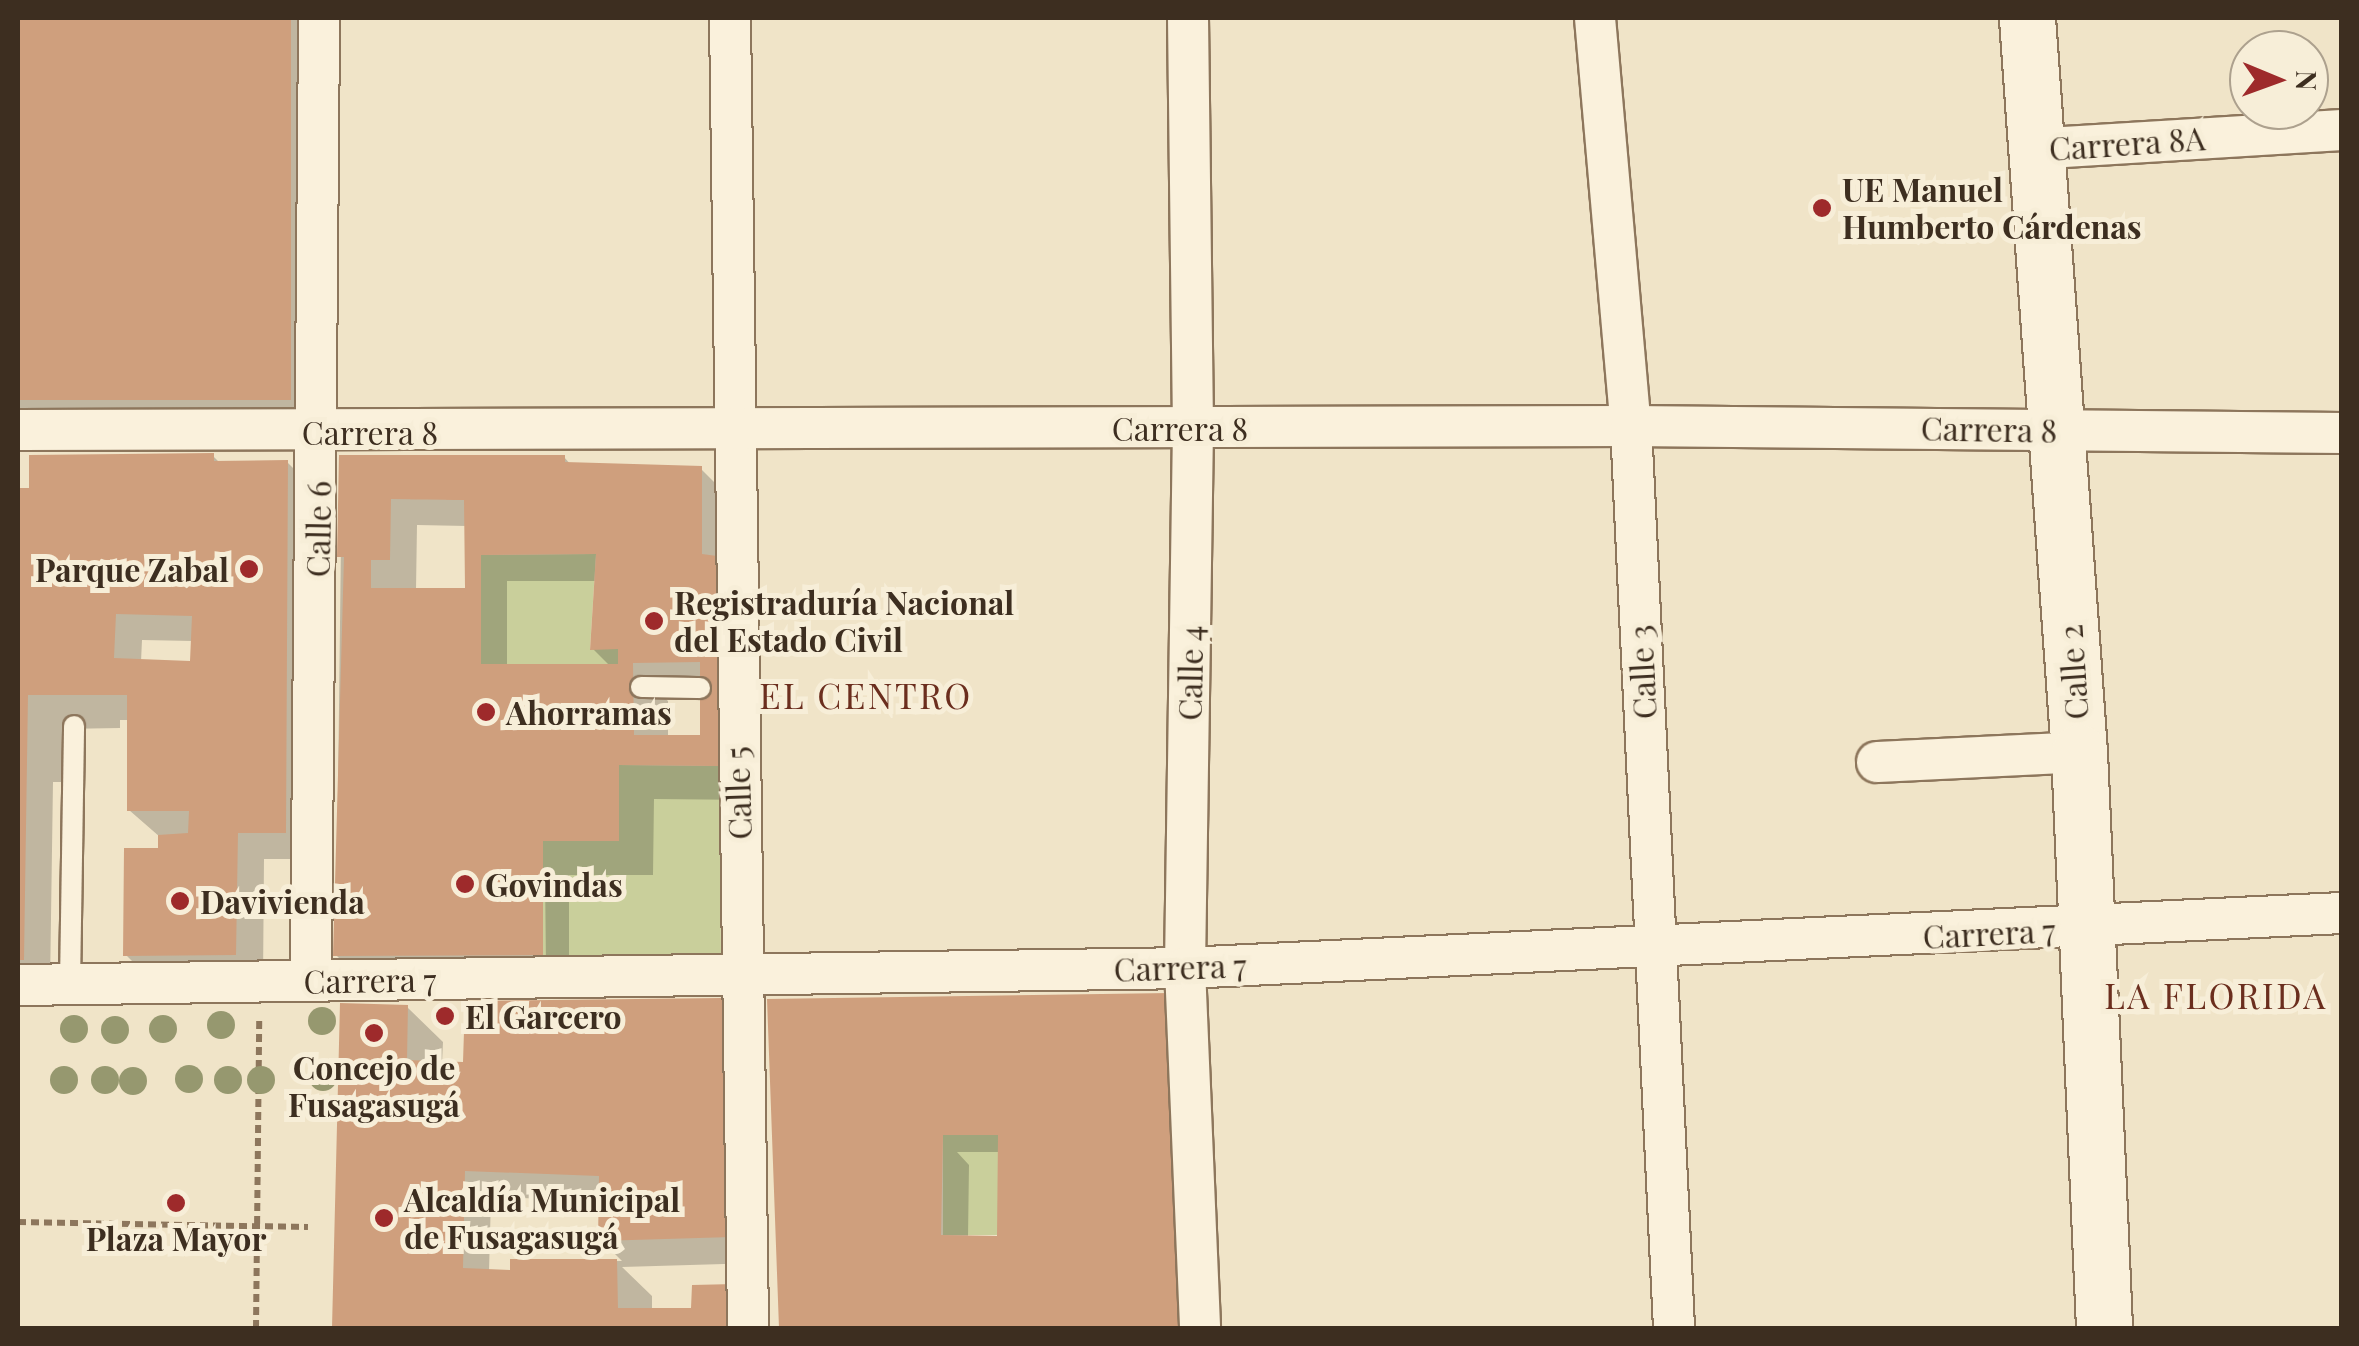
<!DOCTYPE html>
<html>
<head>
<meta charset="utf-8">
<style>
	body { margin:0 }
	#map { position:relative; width:2359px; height:1346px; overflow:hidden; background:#f0e4c8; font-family:"Playfair Display",serif }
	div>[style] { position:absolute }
	.green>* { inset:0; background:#c9cf9b; transform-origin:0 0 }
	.shadow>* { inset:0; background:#0003; transform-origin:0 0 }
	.building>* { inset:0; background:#cf9f7d; transform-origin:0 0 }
	.path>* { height:6px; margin-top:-3px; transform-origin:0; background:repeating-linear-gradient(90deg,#8d765c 0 8px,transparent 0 13px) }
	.roads { filter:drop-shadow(2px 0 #8d765c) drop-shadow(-2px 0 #8d765c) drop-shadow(0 2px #8d765c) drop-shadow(0 -2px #8d765c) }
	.lane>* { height:20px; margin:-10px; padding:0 10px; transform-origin:10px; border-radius:10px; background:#faf1dc }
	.street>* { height:40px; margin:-20px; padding:0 20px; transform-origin:20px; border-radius:20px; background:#faf1dc }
	.secondary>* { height:55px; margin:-27.5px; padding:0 27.5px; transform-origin:27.5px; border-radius:27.5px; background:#faf1dc }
	.trees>* { width:28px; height:28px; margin:-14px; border-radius:50%; background:#96986f }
	.dots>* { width:28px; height:28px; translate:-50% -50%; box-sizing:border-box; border:5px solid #f7eed8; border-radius:50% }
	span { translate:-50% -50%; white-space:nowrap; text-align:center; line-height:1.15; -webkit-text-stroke:10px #f7eed8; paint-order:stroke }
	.street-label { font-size:32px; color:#3d2e20 }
	.poi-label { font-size:32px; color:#3d2e20; font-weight:700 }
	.left { translate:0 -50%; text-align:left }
	.right { translate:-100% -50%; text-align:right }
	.neighbourhood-label { font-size:35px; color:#6b2e1e; letter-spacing:2.5px }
	.frame { position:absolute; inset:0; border:20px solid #3d2e20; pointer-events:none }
	.north { position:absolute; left:2229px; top:30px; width:100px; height:100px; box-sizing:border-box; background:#f7eed8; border:2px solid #ada18e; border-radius:50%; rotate:91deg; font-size:28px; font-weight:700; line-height:40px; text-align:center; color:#3d2e20 }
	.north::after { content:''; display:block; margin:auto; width:35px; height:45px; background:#9e2a2b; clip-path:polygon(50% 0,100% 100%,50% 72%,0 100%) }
</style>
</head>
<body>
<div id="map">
	<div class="green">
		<div style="clip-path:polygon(596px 554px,590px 649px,618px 649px,618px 664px,481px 664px,481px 555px)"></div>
		<div style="clip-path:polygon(619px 765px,719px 766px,721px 956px,543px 955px,543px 841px,619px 841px)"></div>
		<div style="left:943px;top:1135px;width:55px;height:100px"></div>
	</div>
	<div class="shadow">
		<div style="left:18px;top:18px;width:281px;height:418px"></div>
		<div style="clip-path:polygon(evenodd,213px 456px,220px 463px,287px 462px,322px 497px,312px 859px,264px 859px,263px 981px,153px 982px,126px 955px,161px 851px,160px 837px,129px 810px,129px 720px,120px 720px,120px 728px,62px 729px,61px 782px,53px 782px,50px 986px,18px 986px,18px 491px,213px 456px,142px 640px,193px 641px,192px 664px,141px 662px,142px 640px)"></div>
		<div style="clip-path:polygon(evenodd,564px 457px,571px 465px,701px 469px,728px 496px,753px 800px,654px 799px,653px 875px,569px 875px,569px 981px,363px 982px,336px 955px,342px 458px,564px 457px,417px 525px,467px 526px,468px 591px,416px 590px,417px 525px,564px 457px,507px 581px,597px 581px,593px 649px,610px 666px,507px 668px,507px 581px,564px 457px,702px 689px,703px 737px,668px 737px,668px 701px,656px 690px,702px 689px,564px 457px,540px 875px,545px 875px,546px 968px,541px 968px,540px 875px)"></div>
		<div style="clip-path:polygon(evenodd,1169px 995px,1204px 1328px,782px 1328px,771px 1071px,1169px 995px,957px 1152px,1000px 1152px,999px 1239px,968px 1238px,969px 1165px,957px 1152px)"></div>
		<div style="clip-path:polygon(evenodd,721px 1001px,748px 1028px,758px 1263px,622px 1267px,652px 1296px,652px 1310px,694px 1310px,734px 1287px,769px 1328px,334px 1328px,342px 1006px,407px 1007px,443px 1042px,442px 1064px,466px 1065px,721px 1001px,491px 1197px,601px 1201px,601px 1240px,622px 1261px,513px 1262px,513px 1276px,489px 1272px,491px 1197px)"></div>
	</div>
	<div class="building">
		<div style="left:18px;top:18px;width:273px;height:382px"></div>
		<div style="clip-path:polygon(evenodd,214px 453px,214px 461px,288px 460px,286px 833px,238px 833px,236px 955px,123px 956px,124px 848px,158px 848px,158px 835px,188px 833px,189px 811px,127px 811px,127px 695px,28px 695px,24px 960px,18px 960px,18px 488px,29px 488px,29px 455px,214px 453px,116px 614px,192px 616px,190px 661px,114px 658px,116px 614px)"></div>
		<div style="clip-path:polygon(evenodd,339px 455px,565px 455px,565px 462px,702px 466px,702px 554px,717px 556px,719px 766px,619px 765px,619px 841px,543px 841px,543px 955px,333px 956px,344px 557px,337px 557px,339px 455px,391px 499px,464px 500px,465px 588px,371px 588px,371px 560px,390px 560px,391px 499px,339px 455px,596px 554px,590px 650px,618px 649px,618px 664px,481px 664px,481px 555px,596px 554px,339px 455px,700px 662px,700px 735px,634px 735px,633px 663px,700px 662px)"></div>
		<div style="clip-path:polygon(evenodd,1170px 993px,1178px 1328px,779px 1328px,767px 999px,1170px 993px,943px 1135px,998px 1135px,997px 1236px,941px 1235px,943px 1135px)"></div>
		<div style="clip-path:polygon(722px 998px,732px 1237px,598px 1241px,599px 1176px,465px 1171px,463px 1268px,510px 1270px,510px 1259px,617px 1259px,618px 1308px,691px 1308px,692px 1285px,735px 1284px,736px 1328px,332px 1328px,340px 1003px,408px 1005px,407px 1060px,463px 1062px,465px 1001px)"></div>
	</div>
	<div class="path">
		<div style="left:18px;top:1222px;width:290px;rotate:1deg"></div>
		<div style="left:256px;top:1328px;width:308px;rotate:-89.4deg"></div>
	</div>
	<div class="roads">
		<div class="lane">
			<div style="left:641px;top:687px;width:59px;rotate:1deg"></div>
			<div style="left:70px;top:984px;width:258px;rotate:-89.1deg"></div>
		</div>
		<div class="street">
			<div style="left:730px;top:18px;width:1310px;rotate:89.21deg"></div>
			<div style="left:1188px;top:18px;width:410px;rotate:89.3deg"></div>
			<div style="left:1193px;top:428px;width:540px;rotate:90.85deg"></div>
			<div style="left:1185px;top:968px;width:360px;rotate:87.6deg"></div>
			<div style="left:1595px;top:18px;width:410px;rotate:85deg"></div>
			<div style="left:1631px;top:426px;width:903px;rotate:87.27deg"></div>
			<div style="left:2031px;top:149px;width:312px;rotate:-3.5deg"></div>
			<div style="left:18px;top:430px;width:1613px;rotate:-0.14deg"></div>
			<div style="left:1631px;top:426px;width:711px;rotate:0.56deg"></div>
			<div style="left:1877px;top:762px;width:202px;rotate:-2.8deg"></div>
			<div style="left:311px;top:981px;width:963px;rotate:-89.52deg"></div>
			<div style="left:18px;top:985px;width:1167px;rotate:-0.83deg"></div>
			<div style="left:1185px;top:968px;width:1158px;rotate:-2.72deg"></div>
		</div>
		<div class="secondary">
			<div style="left:2027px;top:18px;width:736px;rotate:85.95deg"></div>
			<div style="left:2079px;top:752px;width:577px;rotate:87.51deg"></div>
		</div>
	</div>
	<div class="trees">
		<div style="left:322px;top:1021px"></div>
		<div style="left:221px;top:1025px"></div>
		<div style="left:74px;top:1029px"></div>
		<div style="left:163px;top:1029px"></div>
		<div style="left:115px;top:1030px"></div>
		<div style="left:323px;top:1077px"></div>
		<div style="left:189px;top:1079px"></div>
		<div style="left:64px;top:1080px"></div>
		<div style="left:105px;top:1080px"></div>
		<div style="left:228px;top:1080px"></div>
		<div style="left:261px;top:1080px"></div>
		<div style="left:133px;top:1081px"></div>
	</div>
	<div class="dots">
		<div style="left:1822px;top:208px;background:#9e2a2b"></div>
		<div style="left:249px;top:569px;background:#9e2a2b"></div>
		<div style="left:654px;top:621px;background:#9e2a2b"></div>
		<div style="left:486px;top:712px;background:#9e2a2b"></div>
		<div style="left:465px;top:884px;background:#9e2a2b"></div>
		<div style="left:180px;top:901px;background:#9e2a2b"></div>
		<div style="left:445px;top:1016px;background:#9e2a2b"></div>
		<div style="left:374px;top:1033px;background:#9e2a2b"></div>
		<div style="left:176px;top:1203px;background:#9e2a2b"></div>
		<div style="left:384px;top:1218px;background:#9e2a2b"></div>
	</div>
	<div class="street-label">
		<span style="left:2127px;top:143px;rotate:-4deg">Carrera 8A</span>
		<span style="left:1180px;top:428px">Carrera 8</span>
		<span style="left:1989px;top:429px;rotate:1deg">Carrera 8</span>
		<span style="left:370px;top:432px">Carrera 8</span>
		<span style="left:318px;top:529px;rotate:-89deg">Calle 6</span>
		<span style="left:1642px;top:672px;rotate:-93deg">Calle 3</span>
		<span style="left:2073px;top:672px;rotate:-94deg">Calle 2</span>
		<span style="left:1190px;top:673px;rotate:-89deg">Calle 4</span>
		<span style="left:738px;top:793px;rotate:-92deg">Calle 5</span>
		<span style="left:1989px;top:933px;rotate:-3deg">Carrera 7</span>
		<span style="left:1180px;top:967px;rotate:-2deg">Carrera 7</span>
		<span style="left:370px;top:980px;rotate:-1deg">Carrera 7</span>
	</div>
	<div class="poi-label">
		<span class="left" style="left:1842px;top:208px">UE Manuel<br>Humberto Cárdenas</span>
		<span class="right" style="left:229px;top:569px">Parque Zabal</span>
		<span class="left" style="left:674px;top:621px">Registraduría Nacional<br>del Estado Civil</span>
		<span class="left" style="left:506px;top:712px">Ahorramas</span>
		<span class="left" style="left:485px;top:884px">Govindas</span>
		<span class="left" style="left:200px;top:901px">Davivienda</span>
		<span class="left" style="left:465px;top:1016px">El Garcero</span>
		<span style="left:374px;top:1086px">Concejo de<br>Fusagasugá</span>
		<span class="left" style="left:404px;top:1218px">Alcaldía Municipal<br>de Fusagasugá</span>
		<span style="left:176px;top:1238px">Plaza Mayor</span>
	</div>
	<div class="neighbourhood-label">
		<span style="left:866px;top:695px">EL CENTRO</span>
		<span style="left:2216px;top:995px">LA FLORIDA</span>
	</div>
	<div class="frame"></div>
	<div class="north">N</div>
</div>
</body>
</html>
